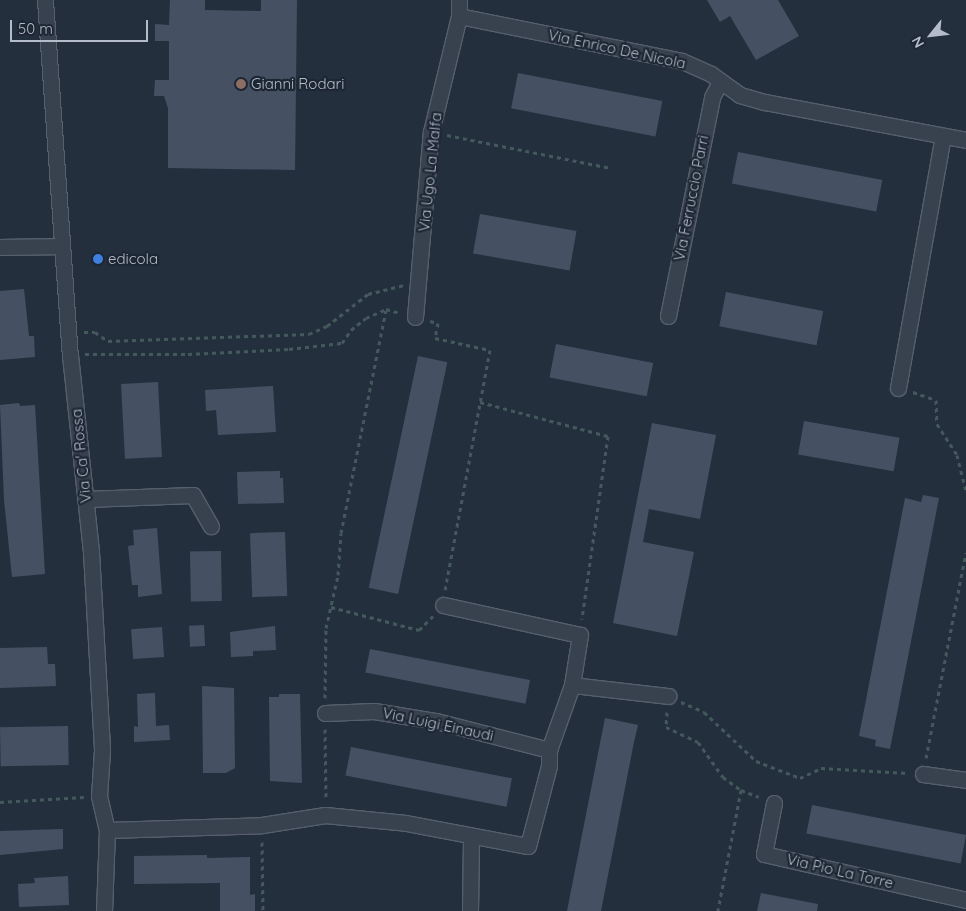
<!DOCTYPE html>
<html>
<head>
<meta charset="utf-8">
<style>
	body { margin:0 }
	#map { position:relative; width:966px; height:911px; overflow:hidden; background:#242f3e; font-family:Quicksand,sans-serif }
	div>[style] { position:absolute }
	.building>* { inset:0; background:#455162; transform-origin:0 0 }
	.path>* { height:3px; margin-top:-1.5px; transform-origin:0; background:repeating-linear-gradient(90deg,#44595c 0 4px,transparent 0 8px) }
	.roads { filter:drop-shadow(1px 0 #565f6c) drop-shadow(-1px 0 #565f6c) drop-shadow(0 1px #565f6c) drop-shadow(0 -1px #565f6c) }
	.street>* { height:15px; margin:-7.5px; padding:0 7.5px; transform-origin:7.5px; border-radius:7.5px; background:#38414e }
	.dots>* { width:14px; height:14px; translate:-50% -50%; box-sizing:border-box; border:2px solid #1d2633; border-radius:50% }
	span { translate:-50% -50%; white-space:nowrap; text-align:center; line-height:1.15; -webkit-text-stroke:4.5px #1d2633; paint-order:stroke }
	.street-label { font-size:15px; color:#b4bcc9 }
	.poi-label { font-size:15px; color:#b4bcc9 }
	.left { translate:0 -50%; text-align:left }
	.north { position:absolute; left:906px; top:10px; width:50px; height:50px; -webkit-text-stroke:4px #1d2633; paint-order:stroke; rotate:241deg; font-size:14px; font-weight:700; line-height:20px; text-align:center; color:#b4bcc9 }
	.north::after { content:''; display:block; margin:auto; width:18px; height:22px; background:#b4bcc9; clip-path:polygon(50% 0,100% 100%,50% 72%,0 100%) }
	.scale { position:absolute; left:10px; top:20px; width:138px; height:22px; box-sizing:border-box; border:2px solid #b4bcc9; border-top:0; padding-left:6px; font-size:15px; line-height:18px; white-space:nowrap; color:#b4bcc9; -webkit-text-stroke:4px #1d2633; paint-order:stroke }
</style>
</head>
<body>
<div id="map">
	<div class="building">
		<div style="clip-path:polygon(170px 0,205px 0,205px 10px,261px 11px,261px 0,297px 0,295px 170px,168px 168px,168px 108px,164px 96px,154px 96px,155px 80px,169px 80px,169px 41px,155px 41px,155px 24px,169px 25px)"></div>
		<div style="clip-path:polygon(707px 0,778px 0,799px 36px,756px 60px,730px 16px,720px 22px)"></div>
		<div style="left:518px;top:73px;width:147px;height:36px;rotate:11deg"></div>
		<div style="left:738px;top:152px;width:147px;height:32px;rotate:11deg"></div>
		<div style="left:480px;top:214px;width:98px;height:40px;rotate:10deg"></div>
		<div style="clip-path:polygon(24px 289px,29px 336px,34px 336px,35px 357px,0 360px,0 291px)"></div>
		<div style="left:726px;top:292px;width:99px;height:35px;rotate:11deg"></div>
		<div style="left:556px;top:344px;width:99px;height:34px;rotate:11deg"></div>
		<div style="left:418px;top:356px;width:30px;height:237px;rotate:12deg"></div>
		<div style="left:158px;top:382px;width:75px;height:37px;rotate:87deg"></div>
		<div style="clip-path:polygon(273px 386px,276px 432px,218px 435px,216px 410px,206px 411px,205px 390px)"></div>
		<div style="clip-path:polygon(19px 403px,20px 406px,35px 405px,45px 574px,12px 577px,4px 500px,0 405px)"></div>
		<div style="left:804px;top:421px;width:97px;height:34px;rotate:10deg"></div>
		<div style="clip-path:polygon(652px 423px,716px 435px,700px 519px,649px 509px,643px 542px,694px 552px,677px 636px,613px 623px)"></div>
		<div style="clip-path:polygon(280px 471px,280px 478px,283px 478px,284px 503px,238px 504px,237px 472px)"></div>
		<div style="clip-path:polygon(923px 495px,939px 498px,890px 749px,875px 746px,876px 740px,859px 736px,905px 498px,921px 502px)"></div>
		<div style="clip-path:polygon(157px 528px,162px 594px,138px 597px,138px 585px,132px 585px,128px 546px,134px 545px,133px 530px)"></div>
		<div style="left:285px;top:532px;width:64px;height:35px;rotate:88deg"></div>
		<div style="left:221px;top:551px;width:50px;height:31px;rotate:89deg"></div>
		<div style="left:204px;top:625px;width:21px;height:15px;rotate:87deg"></div>
		<div style="clip-path:polygon(275px 626px,276px 650px,253px 651px,253px 656px,231px 657px,230px 632px)"></div>
		<div style="left:162px;top:627px;width:30px;height:31px;rotate:86deg"></div>
		<div style="clip-path:polygon(47px 647px,48px 664px,55px 664px,56px 686px,0 688px,0 648px)"></div>
		<div style="left:370px;top:649px;width:163px;height:24px;rotate:11deg"></div>
		<div style="clip-path:polygon(202px 686px,234px 688px,235px 768px,226px 773px,203px 773px)"></div>
		<div style="clip-path:polygon(155px 693px,156px 726px,169px 725px,170px 740px,134px 742px,134px 726px,138px 727px,137px 694px)"></div>
		<div style="clip-path:polygon(279px 694px,300px 694px,302px 783px,270px 781px,269px 697px,279px 697px)"></div>
		<div style="clip-path:polygon(605px 718px,638px 725px,634px 742px,601px 911px,567px 911px)"></div>
		<div style="left:68px;top:726px;width:39px;height:68px;rotate:89deg"></div>
		<div style="left:351px;top:747px;width:164px;height:29px;rotate:11deg"></div>
		<div style="left:812px;top:805px;width:157px;height:29px;rotate:11deg"></div>
		<div style="clip-path:polygon(63px 829px,63px 849px,0 855px,0 831px)"></div>
		<div style="clip-path:polygon(207px 855px,207px 858px,250px 857px,250px 895px,255px 894px,255px 911px,220px 911px,220px 883px,134px 884px,134px 856px)"></div>
		<div style="clip-path:polygon(68px 876px,69px 905px,19px 907px,18px 884px,35px 883px,34px 878px)"></div>
		<div style="clip-path:polygon(761px 893px,818px 904px,817px 911px,757px 911px)"></div>
	</div>
	<div class="path">
		<div style="left:447px;top:135px;width:167px;rotate:11.4deg"></div>
		<div style="left:430px;top:321px;width:8px;rotate:14deg"></div>
		<div style="left:438px;top:323px;width:15px;rotate:101deg"></div>
		<div style="left:435px;top:338px;width:56px;rotate:12.3deg"></div>
		<div style="left:490px;top:350px;width:245px;rotate:100.6deg"></div>
		<div style="left:84px;top:332px;width:11px"></div>
		<div style="left:95px;top:332px;width:16px;rotate:35deg"></div>
		<div style="left:108px;top:341px;width:201px;rotate:-2deg"></div>
		<div style="left:309px;top:334px;width:20px;rotate:-24deg"></div>
		<div style="left:327px;top:326px;width:52px;rotate:-38deg"></div>
		<div style="left:368px;top:294px;width:36px;rotate:-14deg"></div>
		<div style="left:85px;top:354px;width:103px"></div>
		<div style="left:188px;top:354px;width:101px;rotate:-2.8deg"></div>
		<div style="left:289px;top:349px;width:53px;rotate:-6.5deg"></div>
		<div style="left:342px;top:343px;width:16px;rotate:-55deg"></div>
		<div style="left:351px;top:330px;width:19px;rotate:-39deg"></div>
		<div style="left:366px;top:318px;width:22px;rotate:-24deg"></div>
		<div style="left:386px;top:309px;width:15px;rotate:16deg"></div>
		<div style="left:913px;top:392px;width:24px;rotate:19deg"></div>
		<div style="left:936px;top:400px;width:24px;rotate:88deg"></div>
		<div style="left:937px;top:424px;width:37px;rotate:57deg"></div>
		<div style="left:957px;top:455px;width:36px;rotate:76deg"></div>
		<div style="left:480px;top:402px;width:132px;rotate:14.9deg"></div>
		<div style="left:608px;top:436px;width:185px;rotate:98.1deg"></div>
		<div style="left:331px;top:607px;width:91px;rotate:14.6deg"></div>
		<div style="left:419px;top:630px;width:20px;rotate:-45deg"></div>
		<div style="left:325px;top:698px;width:70px;rotate:-89.2deg"></div>
		<div style="left:326px;top:628px;width:54px;rotate:-77.2deg"></div>
		<div style="left:338px;top:575px;width:42px;rotate:-85.9deg"></div>
		<div style="left:341px;top:533px;width:227px;rotate:-78.6deg"></div>
		<div style="left:681px;top:702px;width:25px;rotate:23deg"></div>
		<div style="left:704px;top:712px;width:71px;rotate:43.3deg"></div>
		<div style="left:756px;top:761px;width:47px;rotate:21.1deg"></div>
		<div style="left:800px;top:778px;width:23px;rotate:-25deg"></div>
		<div style="left:821px;top:768px;width:87px;rotate:3.3deg"></div>
		<div style="left:667px;top:712px;width:15px;rotate:94deg"></div>
		<div style="left:666px;top:727px;width:35px;rotate:25deg"></div>
		<div style="left:698px;top:742px;width:43px;rotate:54.5deg"></div>
		<div style="left:723px;top:777px;width:22px;rotate:36deg"></div>
		<div style="left:741px;top:790px;width:123px;rotate:100.8deg"></div>
		<div style="left:325px;top:729px;width:71px;rotate:89.2deg"></div>
		<div style="left:926px;top:758px;width:209px;rotate:-79deg"></div>
		<div style="left:741px;top:790px;width:19px;rotate:21deg"></div>
		<div style="left:0;top:802px;width:84px;rotate:-3.4deg"></div>
		<div style="left:262px;top:842px;width:69px;rotate:89.2deg"></div>
	</div>
	<div class="roads">
		<div class="street">
			<div style="left:45px;top:0;width:356px;rotate:86deg"></div>
			<div style="left:70px;top:355px;width:198px;rotate:83.9deg"></div>
			<div style="left:91px;top:552px;width:198px;rotate:86.8deg"></div>
			<div style="left:102px;top:750px;width:46px;rotate:93.7deg"></div>
			<div style="left:99px;top:796px;width:35px;rotate:77deg"></div>
			<div style="left:107px;top:830px;width:81px;rotate:92.1deg"></div>
			<div style="left:459px;top:16px;width:227px;rotate:11.4deg"></div>
			<div style="left:682px;top:61px;width:32px;rotate:24deg"></div>
			<div style="left:711px;top:74px;width:36px;rotate:36deg"></div>
			<div style="left:740px;top:95px;width:26px;rotate:16deg"></div>
			<div style="left:765px;top:102px;width:205px;rotate:10.7deg"></div>
			<div style="left:0;top:247px;width:62px;rotate:-0.9deg"></div>
			<div style="left:668px;top:316px;width:223px;rotate:-78.6deg"></div>
			<div style="left:712px;top:97px;width:17px;rotate:-62deg"></div>
			<div style="left:415px;top:317px;width:186px;rotate:-85.1deg"></div>
			<div style="left:431px;top:132px;width:119px;rotate:-76.4deg"></div>
			<div style="left:459px;top:16px;width:16px;rotate:-90deg"></div>
			<div style="left:898px;top:388px;width:256px;rotate:-79.9deg"></div>
			<div style="left:86px;top:499px;width:107px;rotate:-2.1deg"></div>
			<div style="left:193px;top:495px;width:36px;rotate:60deg"></div>
			<div style="left:572px;top:685px;width:97px;rotate:6.5deg"></div>
			<div style="left:325px;top:713px;width:49px;rotate:-2.3deg"></div>
			<div style="left:374px;top:711px;width:63px;rotate:9.2deg"></div>
			<div style="left:436px;top:721px;width:117px;rotate:14.4deg"></div>
			<div style="left:923px;top:774px;width:43px;rotate:7.9deg"></div>
			<div style="left:774px;top:803px;width:52px;rotate:101.1deg"></div>
			<div style="left:764px;top:854px;width:207px;rotate:12.8deg"></div>
			<div style="left:107px;top:830px;width:155px;rotate:-1.8deg"></div>
			<div style="left:262px;top:825px;width:64px;rotate:-9deg"></div>
			<div style="left:325px;top:815px;width:81px;rotate:5.6deg"></div>
			<div style="left:406px;top:823px;width:124px;rotate:10.7deg"></div>
			<div style="left:528px;top:846px;width:83px;rotate:-75.3deg"></div>
			<div style="left:549px;top:766px;width:16px;rotate:-90deg"></div>
			<div style="left:549px;top:750px;width:69px;rotate:-70.5deg"></div>
			<div style="left:572px;top:685px;width:51px;rotate:-80.9deg"></div>
			<div style="left:580px;top:635px;width:140px;rotate:-167.6deg"></div>
			<div style="left:470px;top:911px;width:75px;rotate:-89.2deg"></div>
		</div>
	</div>
	<div class="dots">
		<div style="left:241px;top:84px;background:#8d6e63"></div>
		<div style="left:98px;top:259px;background:#3f7fe0"></div>
	</div>
	<div class="street-label">
		<span style="left:617px;top:49px;rotate:12deg">Via Enrico De Nicola</span>
		<span style="left:430px;top:172px;rotate:-84deg">Via Ugo La Malfa</span>
		<span style="left:691px;top:198px;rotate:-79deg">Via Ferruccio Parri</span>
		<span style="left:81px;top:456px;rotate:-96deg">Via Ca' Rossa</span>
		<span style="left:438px;top:724px;rotate:12deg">Via Luigi Einaudi</span>
		<span style="left:840px;top:871px;rotate:13deg">Via Pio La Torre</span>
	</div>
	<div class="poi-label">
		<span class="left" style="left:251px;top:84px">Gianni Rodari</span>
		<span class="left" style="left:108px;top:259px">edicola</span>
	</div>
	<div class="north">N</div>
	<div class="scale">50 m</div>
</div>
</body>
</html>
